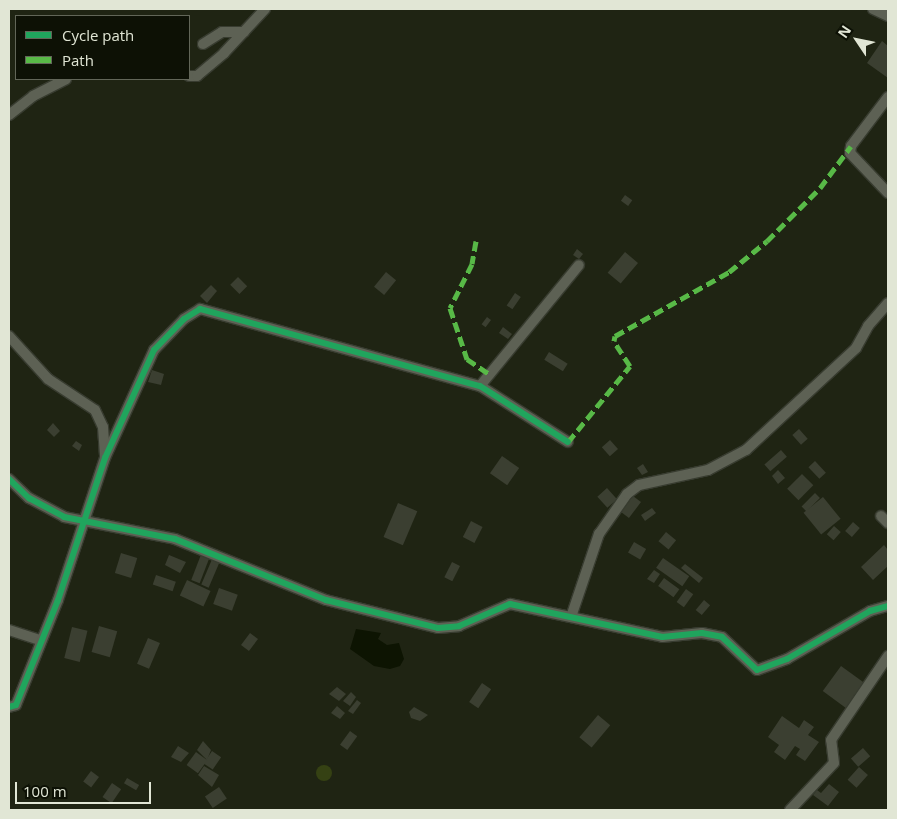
<!DOCTYPE html>
<html>
<head>
<meta charset="utf-8">
<style>
	body { margin:0 }
	#map { position:relative; width:897px; height:819px; overflow:hidden; background:#1f2413; font-family:"Open Sans",sans-serif }
	div>[style] { position:absolute }
	.green>* { inset:0; background:#354113 }
	.round { border-radius:50% }
	.water>* { inset:0; background:#0d1402 }
	.building>* { inset:0; background:#3b3f31; transform-origin:0 0 }
	.roads { filter:drop-shadow(1px 0 #383c30) drop-shadow(-1px 0 #383c30) drop-shadow(0 1px #383c30) drop-shadow(0 -1px #383c30) }
	.minor>* { height:10px; margin:-5px; padding:0 5px; transform-origin:5px; border-radius:5px; background:#5d6154 }
	.quiet>* { height:5px; margin-top:-2.5px; transform-origin:0; background:repeating-linear-gradient(90deg,#58b947 0 10px,transparent 0 15px) }
	.cycleway>* { height:6px; margin:-3px; padding:0 3px; transform-origin:3px; border-radius:3px; background:#20a55d }
	span { translate:-50% -50%; white-space:nowrap; text-align:center; line-height:1.15; -webkit-text-stroke:4px #0d1105; paint-order:stroke }
	.frame { position:absolute; inset:0; border:10px solid #e1e6d5; pointer-events:none }
	.legend { position:absolute; left:15px; top:15px; width:175px; height:65px; box-sizing:border-box; background:#0d1105; border:1px solid #626658; margin:0; padding:6px 9px; list-style:none; font-size:15px; color:#e1e6d5 }
	.legend li { display:flex; align-items:center; gap:10px; height:25px }
	.legend b { width:25px; border:1px solid #626658 }
	.north { position:absolute; left:832px; top:15px; width:50px; height:50px; -webkit-text-stroke:4px #0d1105; paint-order:stroke; rotate:304deg; font-size:14px; font-weight:700; line-height:20px; text-align:center; color:#e1e6d5 }
	.north::after { content:''; display:block; margin:auto; width:18px; height:22px; background:#e1e6d5; clip-path:polygon(50% 0,100% 100%,50% 72%,0 100%) }
	.scale { position:absolute; left:15px; top:782px; width:136px; height:22px; box-sizing:border-box; border:2px solid #e1e6d5; border-top:0; padding-left:6px; font-size:15px; line-height:18px; white-space:nowrap; color:#e1e6d5; -webkit-text-stroke:4px #0d1105; paint-order:stroke }
</style>
</head>
<body>
<div id="map">
	<div class="green">
		<div class="round" style="left:316px;top:765px;width:16px;height:16px"></div>
	</div>
	<div class="water">
		<div style="clip-path:polygon(356px 629px,381px 633px,378px 639px,387px 645px,399px 643px,404px 659px,400px 666px,390px 669px,374px 666px,350px 649px)"></div>
	</div>
	<div class="building">
		<div style="clip-path:polygon(882px 41px,888px 46px,888px 78px,867px 63px)"></div>
		<div style="left:625px;top:195px;width:9px;height:7px;rotate:36deg"></div>
		<div style="clip-path:polygon(577px 249px,583px 254px,579px 259px,573px 255px)"></div>
		<div style="left:625px;top:252px;width:17px;height:27px;rotate:40deg"></div>
		<div style="left:386px;top:272px;width:13px;height:19px;rotate:39deg"></div>
		<div style="left:238px;top:277px;width:13px;height:11px;rotate:45deg"></div>
		<div style="clip-path:polygon(211px 285px,217px 291px,207px 303px,200px 296px)"></div>
		<div style="left:515px;top:293px;width:7px;height:15px;rotate:34deg"></div>
		<div style="left:487px;top:317px;width:5px;height:9px;rotate:37deg"></div>
		<div style="clip-path:polygon(503px 327px,512px 334px,508px 339px,499px 333px)"></div>
		<div style="left:549px;top:352px;width:22px;height:9px;rotate:32deg"></div>
		<div style="clip-path:polygon(152px 370px,164px 374px,161px 385px,148px 382px)"></div>
		<div style="clip-path:polygon(53px 423px,60px 431px,54px 437px,47px 430px)"></div>
		<div style="left:799px;top:429px;width:13px;height:9px;rotate:48deg"></div>
		<div style="left:610px;top:440px;width:12px;height:11px;rotate:48deg"></div>
		<div style="clip-path:polygon(76px 441px,82px 445px,79px 451px,72px 446px)"></div>
		<div style="left:781px;top:450px;width:9px;height:22px;rotate:49deg"></div>
		<div style="left:502px;top:456px;width:21px;height:21px;rotate:35deg"></div>
		<div style="left:815px;top:461px;width:16px;height:9px;rotate:47deg"></div>
		<div style="clip-path:polygon(643px 464px,648px 472px,642px 475px,637px 468px)"></div>
		<div style="clip-path:polygon(778px 470px,785px 478px,778px 484px,772px 476px)"></div>
		<div style="left:802px;top:474px;width:16px;height:21px;rotate:45deg"></div>
		<div style="left:607px;top:488px;width:15px;height:13px;rotate:48deg"></div>
		<div style="left:815px;top:493px;width:7px;height:19px;rotate:45deg"></div>
		<div style="left:633px;top:496px;width:10px;height:20px;rotate:37deg"></div>
		<div style="left:823px;top:497px;width:28px;height:25px;rotate:51deg"></div>
		<div style="left:398px;top:503px;width:21px;height:37px;rotate:23deg"></div>
		<div style="clip-path:polygon(652px 508px,656px 513px,645px 521px,641px 515px)"></div>
		<div style="left:471px;top:521px;width:13px;height:18px;rotate:27deg"></div>
		<div style="left:853px;top:522px;width:9px;height:12px;rotate:41deg"></div>
		<div style="left:834px;top:526px;width:9px;height:11px;rotate:41deg"></div>
		<div style="left:666px;top:532px;width:13px;height:12px;rotate:39deg"></div>
		<div style="left:634px;top:542px;width:14px;height:12px;rotate:30deg"></div>
		<div style="clip-path:polygon(884px 545px,888px 550px,888px 566px,873px 580px,861px 567px)"></div>
		<div style="left:202px;top:552px;width:9px;height:30px;rotate:21deg"></div>
		<div style="left:121px;top:553px;width:17px;height:21px;rotate:17deg"></div>
		<div style="clip-path:polygon(169px 555px,186px 562px,180px 573px,165px 565px)"></div>
		<div style="left:213px;top:557px;width:8px;height:30px;rotate:23deg"></div>
		<div style="left:663px;top:558px;width:32px;height:12px;rotate:35deg"></div>
		<div style="left:452px;top:562px;width:9px;height:17px;rotate:27deg"></div>
		<div style="clip-path:polygon(685px 564px,703px 578px,699px 583px,681px 568px)"></div>
		<div style="clip-path:polygon(654px 570px,660px 574px,654px 583px,647px 579px)"></div>
		<div style="left:156px;top:575px;width:21px;height:10px;rotate:19deg"></div>
		<div style="left:664px;top:578px;width:19px;height:10px;rotate:36deg"></div>
		<div style="left:187px;top:580px;width:26px;height:17px;rotate:25deg"></div>
		<div style="left:219px;top:588px;width:20px;height:17px;rotate:20deg"></div>
		<div style="left:686px;top:589px;width:9px;height:16px;rotate:36deg"></div>
		<div style="left:704px;top:600px;width:8px;height:13px;rotate:40deg"></div>
		<div style="left:99px;top:626px;width:19px;height:27px;rotate:16deg"></div>
		<div style="left:72px;top:627px;width:16px;height:32px;rotate:14deg"></div>
		<div style="left:250px;top:633px;width:10px;height:15px;rotate:37deg"></div>
		<div style="left:148px;top:638px;width:13px;height:28px;rotate:23deg"></div>
		<div style="left:841px;top:666px;width:29px;height:31px;rotate:36deg"></div>
		<div style="left:482px;top:683px;width:11px;height:23px;rotate:34deg"></div>
		<div style="clip-path:polygon(337px 687px,346px 694px,339px 701px,329px 694px)"></div>
		<div style="clip-path:polygon(351px 692px,356px 697px,350px 706px,343px 701px)"></div>
		<div style="clip-path:polygon(357px 700px,361px 703px,353px 714px,348px 711px)"></div>
		<div style="clip-path:polygon(337px 706px,345px 713px,340px 719px,331px 713px)"></div>
		<div style="clip-path:polygon(414px 707px,428px 715px,420px 721px,411px 718px,409px 712px)"></div>
		<div style="left:598px;top:715px;width:16px;height:29px;rotate:40deg"></div>
		<div style="clip-path:polygon(782px 716px,799px 728px,804px 720px,814px 727px,808px 735px,819px 742px,805px 761px,796px 755px,800px 749px,795px 746px,785px 760px,774px 752px,779px 745px,768px 737px)"></div>
		<div style="left:350px;top:731px;width:9px;height:17px;rotate:36deg"></div>
		<div style="clip-path:polygon(203px 741px,211px 750px,207px 760px,197px 750px)"></div>
		<div style="clip-path:polygon(178px 746px,189px 753px,181px 762px,171px 757px)"></div>
		<div style="left:863px;top:748px;width:11px;height:16px;rotate:49deg"></div>
		<div style="left:212px;top:751px;width:11px;height:15px;rotate:34deg"></div>
		<div style="left:196px;top:752px;width:14px;height:16px;rotate:36deg"></div>
		<div style="clip-path:polygon(204px 766px,219px 775px,212px 787px,198px 775px)"></div>
		<div style="left:859px;top:767px;width:12px;height:17px;rotate:42deg"></div>
		<div style="left:91px;top:771px;width:10px;height:13px;rotate:37deg"></div>
		<div style="left:127px;top:778px;width:14px;height:6px;rotate:30deg"></div>
		<div style="left:112px;top:783px;width:11px;height:17px;rotate:34deg"></div>
		<div style="clip-path:polygon(829px 784px,839px 792px,828px 806px,813px 795px,817px 790px,821px 793px)"></div>
		<div style="left:219px;top:787px;width:14px;height:17px;rotate:56deg"></div>
	</div>
	<div class="roads">
		<div class="minor">
			<div style="left:873px;top:9px;width:17px;rotate:25deg"></div>
			<div style="left:203px;top:44px;width:22px;rotate:-32deg"></div>
			<div style="left:222px;top:32px;width:22px"></div>
			<div style="left:189px;top:76px;width:8px"></div>
			<div style="left:197px;top:76px;width:35px;rotate:-40deg"></div>
			<div style="left:224px;top:53px;width:60px;rotate:-47deg"></div>
			<div style="left:888px;top:97px;width:61px;rotate:127.1deg"></div>
			<div style="left:851px;top:146px;width:7px;rotate:98deg"></div>
			<div style="left:850px;top:153px;width:55px;rotate:46.5deg"></div>
			<div style="left:9px;top:115px;width:31px;rotate:-38deg"></div>
			<div style="left:33px;top:96px;width:37px;rotate:-27deg"></div>
			<div style="left:9px;top:336px;width:58px;rotate:47.8deg"></div>
			<div style="left:48px;top:379px;width:56px;rotate:33.4deg"></div>
			<div style="left:95px;top:410px;width:19px;rotate:65deg"></div>
			<div style="left:103px;top:427px;width:30px;rotate:86deg"></div>
			<div style="left:480px;top:386px;width:156px;rotate:-50.7deg"></div>
			<div style="left:9px;top:479px;width:28px;rotate:44deg"></div>
			<div style="left:29px;top:498px;width:40px;rotate:28deg"></div>
			<div style="left:64px;top:517px;width:113px;rotate:11.2deg"></div>
			<div style="left:175px;top:539px;width:163px;rotate:22deg"></div>
			<div style="left:326px;top:600px;width:115px;rotate:14deg"></div>
			<div style="left:438px;top:628px;width:21px;rotate:-5deg"></div>
			<div style="left:459px;top:626px;width:56px;rotate:-23.3deg"></div>
			<div style="left:510px;top:604px;width:156px;rotate:12.2deg"></div>
			<div style="left:662px;top:637px;width:40px;rotate:-5.7deg"></div>
			<div style="left:702px;top:633px;width:20px;rotate:11deg"></div>
			<div style="left:722px;top:637px;width:48px;rotate:43.3deg"></div>
			<div style="left:757px;top:670px;width:32px;rotate:-20deg"></div>
			<div style="left:787px;top:659px;width:96px;rotate:-30deg"></div>
			<div style="left:870px;top:611px;width:19px;rotate:-16deg"></div>
			<div style="left:881px;top:516px;width:10px;rotate:45deg"></div>
			<div style="left:571px;top:617px;width:88px;rotate:-71.4deg"></div>
			<div style="left:599px;top:534px;width:49px;rotate:-55deg"></div>
			<div style="left:627px;top:494px;width:15px;rotate:-37deg"></div>
			<div style="left:639px;top:485px;width:71px;rotate:-12.3deg"></div>
			<div style="left:708px;top:470px;width:43px;rotate:-27.8deg"></div>
			<div style="left:746px;top:450px;width:150px;rotate:-42.8deg"></div>
			<div style="left:856px;top:348px;width:25px;rotate:-61deg"></div>
			<div style="left:868px;top:326px;width:30px;rotate:-49deg"></div>
			<div style="left:9px;top:630px;width:33px;rotate:18deg"></div>
			<div style="left:9px;top:707px;width:7px;rotate:-16deg"></div>
			<div style="left:16px;top:705px;width:113px;rotate:-68.2deg"></div>
			<div style="left:58px;top:600px;width:150px;rotate:-71.7deg"></div>
			<div style="left:105px;top:458px;width:119px;rotate:-65.6deg"></div>
			<div style="left:154px;top:350px;width:43px;rotate:-45.9deg"></div>
			<div style="left:184px;top:319px;width:19px;rotate:-32deg"></div>
			<div style="left:200px;top:309px;width:290px;rotate:15.4deg"></div>
			<div style="left:480px;top:386px;width:104px;rotate:32.5deg"></div>
			<div style="left:790px;top:810px;width:64px;rotate:-46.9deg"></div>
			<div style="left:834px;top:763px;width:23px;rotate:-97deg"></div>
			<div style="left:831px;top:740px;width:102px;rotate:-55.8deg"></div>
		</div>
	</div>
	<div class="quiet">
		<div style="left:476px;top:241px;width:23px;rotate:100deg"></div>
		<div style="left:472px;top:264px;width:49px;rotate:116.6deg"></div>
		<div style="left:450px;top:308px;width:54px;rotate:71.6deg"></div>
		<div style="left:467px;top:359px;width:27px;rotate:34deg"></div>
		<div style="left:568px;top:442px;width:98px;rotate:-50.8deg"></div>
		<div style="left:630px;top:366px;width:30px;rotate:-123deg"></div>
		<div style="left:614px;top:341px;width:5px;rotate:-79deg"></div>
		<div style="left:615px;top:336px;width:131px;rotate:-29.3deg"></div>
		<div style="left:729px;top:272px;width:49px;rotate:-39.2deg"></div>
		<div style="left:767px;top:241px;width:75px;rotate:-45deg"></div>
		<div style="left:820px;top:188px;width:52px;rotate:-53.6deg"></div>
	</div>
	<div class="cycleway">
		<div style="left:9px;top:479px;width:28px;rotate:44deg"></div>
		<div style="left:29px;top:498px;width:40px;rotate:28deg"></div>
		<div style="left:64px;top:517px;width:113px;rotate:11.2deg"></div>
		<div style="left:175px;top:539px;width:163px;rotate:22deg"></div>
		<div style="left:326px;top:600px;width:115px;rotate:14deg"></div>
		<div style="left:438px;top:628px;width:21px;rotate:-5deg"></div>
		<div style="left:459px;top:626px;width:56px;rotate:-23.3deg"></div>
		<div style="left:510px;top:604px;width:156px;rotate:12.2deg"></div>
		<div style="left:662px;top:637px;width:40px;rotate:-5.7deg"></div>
		<div style="left:702px;top:633px;width:20px;rotate:11deg"></div>
		<div style="left:722px;top:637px;width:48px;rotate:43.3deg"></div>
		<div style="left:757px;top:670px;width:32px;rotate:-20deg"></div>
		<div style="left:787px;top:659px;width:96px;rotate:-30deg"></div>
		<div style="left:870px;top:611px;width:19px;rotate:-16deg"></div>
		<div style="left:9px;top:707px;width:7px;rotate:-16deg"></div>
		<div style="left:16px;top:705px;width:113px;rotate:-68.2deg"></div>
		<div style="left:58px;top:600px;width:150px;rotate:-71.7deg"></div>
		<div style="left:105px;top:458px;width:119px;rotate:-65.6deg"></div>
		<div style="left:154px;top:350px;width:43px;rotate:-45.9deg"></div>
		<div style="left:184px;top:319px;width:19px;rotate:-32deg"></div>
		<div style="left:200px;top:309px;width:290px;rotate:15.4deg"></div>
		<div style="left:480px;top:386px;width:104px;rotate:32.5deg"></div>
	</div>
	<div class="frame"></div>
	<ul class="legend">
	<li><b style="height:6px;background:#20a55d"></b>Cycle path</li>
	<li><b style="height:6px;background:#58b947"></b>Path</li>
	</ul>
	<div class="north">N</div>
	<div class="scale">100 m</div>
</div>
</body>
</html>
